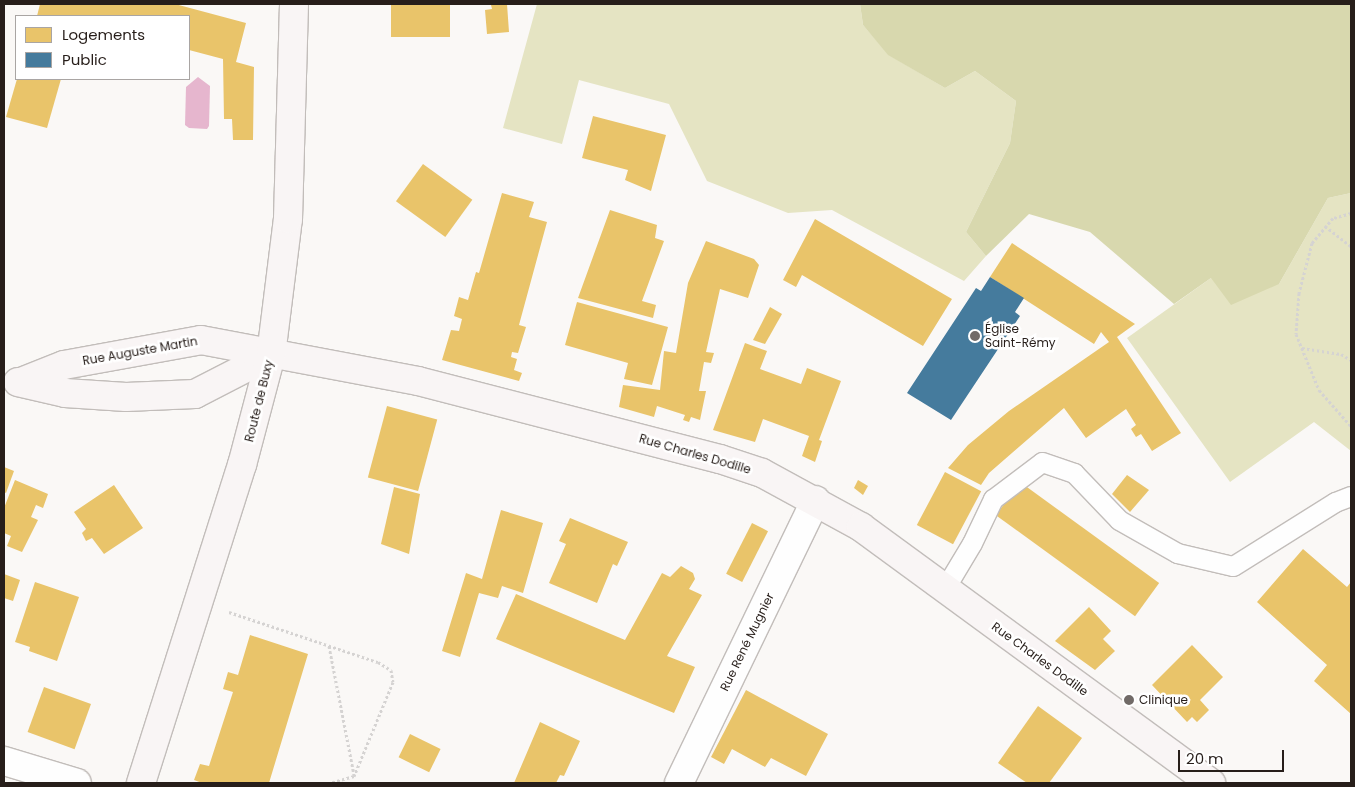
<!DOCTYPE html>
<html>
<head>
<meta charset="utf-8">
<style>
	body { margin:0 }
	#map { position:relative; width:1355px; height:787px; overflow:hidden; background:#faf8f6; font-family:Poppins,sans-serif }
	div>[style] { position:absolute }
	.green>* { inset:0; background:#e5e4c3 }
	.forest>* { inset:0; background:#d8d8ae }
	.water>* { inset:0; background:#e6b6ce }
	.homes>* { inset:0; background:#e9c46a; transform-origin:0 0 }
	.public>* { inset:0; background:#457b9d }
	.path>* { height:3px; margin-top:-1.5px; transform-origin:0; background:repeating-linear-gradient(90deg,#d5d3d2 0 2.5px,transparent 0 5px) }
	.roads { filter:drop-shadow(1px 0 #c2bdba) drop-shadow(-1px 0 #c2bdba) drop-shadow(0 1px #c2bdba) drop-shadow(0 -1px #c2bdba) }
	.service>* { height:19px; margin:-9.5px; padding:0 9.5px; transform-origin:9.5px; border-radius:9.5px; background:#fefefe }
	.minor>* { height:28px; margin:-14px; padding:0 14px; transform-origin:14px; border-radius:14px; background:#fefefe }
	.secondary>* { height:28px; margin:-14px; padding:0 14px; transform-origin:14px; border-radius:14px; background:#f9f5f5 }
	.dots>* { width:14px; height:14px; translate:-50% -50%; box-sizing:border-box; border:2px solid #fff; border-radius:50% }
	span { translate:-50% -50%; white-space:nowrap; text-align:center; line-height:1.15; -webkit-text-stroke:5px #fff; paint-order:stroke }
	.poi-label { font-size:12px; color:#271e1a }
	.left { translate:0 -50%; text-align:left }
	.street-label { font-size:12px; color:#271e1a }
	.frame { position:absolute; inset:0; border:5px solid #271e1a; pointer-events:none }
	.legend { position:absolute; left:15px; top:15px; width:175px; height:65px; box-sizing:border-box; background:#fff; border:1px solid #a9a5a3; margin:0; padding:6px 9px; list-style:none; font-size:15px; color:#271e1a }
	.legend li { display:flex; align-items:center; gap:10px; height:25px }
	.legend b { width:25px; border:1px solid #a9a5a3 }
	.scale { position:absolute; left:1178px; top:750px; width:106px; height:22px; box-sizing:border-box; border:2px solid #271e1a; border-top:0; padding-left:6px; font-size:15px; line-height:18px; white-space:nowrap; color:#271e1a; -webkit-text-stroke:4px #fff; paint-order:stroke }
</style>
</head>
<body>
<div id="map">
	<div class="green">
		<div style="clip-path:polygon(537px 4px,860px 4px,863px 25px,889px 55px,945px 88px,975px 71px,1016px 101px,1010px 143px,966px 232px,986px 256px,964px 281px,832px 210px,788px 213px,707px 181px,669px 104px,579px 80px,562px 144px,503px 128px)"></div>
		<div style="clip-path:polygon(1351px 193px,1351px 451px,1314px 422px,1230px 482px,1127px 338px,1211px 278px,1279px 284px,1328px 198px)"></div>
	</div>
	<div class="forest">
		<div style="clip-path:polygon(860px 4px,1351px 4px,1351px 193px,1328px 198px,1279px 284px,1231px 305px,1211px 278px,1174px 304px,1090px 232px,1029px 214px,986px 256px,966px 232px,1010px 143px,1016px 101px,975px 71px,945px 88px,888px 55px,863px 25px)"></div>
	</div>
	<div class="water">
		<div style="clip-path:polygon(198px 77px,210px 86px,209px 126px,207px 129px,189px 128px,185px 125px,186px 87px)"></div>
	</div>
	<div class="homes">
		<div style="clip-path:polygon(40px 4px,175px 4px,246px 23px,236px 62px,254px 67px,253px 140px,233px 140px,232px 119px,224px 119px,223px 59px,189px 50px,189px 16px,37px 16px)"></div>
		<div style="left:391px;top:4px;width:59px;height:33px"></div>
		<div style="clip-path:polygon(507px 4px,509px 32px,487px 34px,485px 10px,492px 9px,491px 5px)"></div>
		<div style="clip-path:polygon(17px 79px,61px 79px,47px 128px,6px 117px)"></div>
		<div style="clip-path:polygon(593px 116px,666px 135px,651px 191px,625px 180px,628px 170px,582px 158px)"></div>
		<div style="left:423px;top:164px;width:61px;height:46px;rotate:36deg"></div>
		<div style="clip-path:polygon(502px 193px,534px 202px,529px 217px,547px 222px,519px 325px,526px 327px,518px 353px,512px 352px,511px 357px,517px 359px,514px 370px,522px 373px,519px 381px,442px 360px,451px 330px,459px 331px,462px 319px,454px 316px,459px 297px,468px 300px,476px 272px,479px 273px)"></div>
		<div style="clip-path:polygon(610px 210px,657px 225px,655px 238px,664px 241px,642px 301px,656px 305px,653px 318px,578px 298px)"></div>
		<div style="clip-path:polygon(815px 219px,952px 299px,923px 346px,802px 275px,796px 287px,783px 280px)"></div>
		<div style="clip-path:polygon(706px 241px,754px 259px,759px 265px,748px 298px,720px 289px,706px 352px,714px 353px,711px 363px,704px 362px,699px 391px,706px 391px,700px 420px,691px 417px,689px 422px,683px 420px,685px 415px,657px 406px,654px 417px,619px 407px,623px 385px,660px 390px,664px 351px,676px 353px,688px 283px)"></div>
		<div style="clip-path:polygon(1012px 243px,1135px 324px,1117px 337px,1181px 433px,1152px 451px,1141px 434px,1136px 437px,1131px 429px,1136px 425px,1126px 409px,1086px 438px,1064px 408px,989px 473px,981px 485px,948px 468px,968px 445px,1009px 411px,1109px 342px,1101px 332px,1094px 344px,990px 277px)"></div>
		<div style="clip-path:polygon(577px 302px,668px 327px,652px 385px,624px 379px,628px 363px,565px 345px)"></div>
		<div style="clip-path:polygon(770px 307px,782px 314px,765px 344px,753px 340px)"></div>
		<div style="clip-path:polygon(745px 343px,767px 351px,760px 369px,801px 384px,807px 368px,841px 381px,819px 440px,822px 441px,815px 462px,802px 456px,809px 436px,763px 419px,755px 442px,713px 430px)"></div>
		<div style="left:387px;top:406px;width:52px;height:74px;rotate:15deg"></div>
		<div style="clip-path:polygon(4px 467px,14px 471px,6px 493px,4px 492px)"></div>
		<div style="left:945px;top:472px;width:41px;height:60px;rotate:28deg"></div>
		<div style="clip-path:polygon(1127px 475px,1149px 490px,1130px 512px,1112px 494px)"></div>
		<div style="clip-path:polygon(15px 480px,48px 494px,43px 508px,36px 505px,31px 517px,38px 520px,22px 552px,7px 546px,11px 536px,4px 533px,4px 508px)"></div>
		<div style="clip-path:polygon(858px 480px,868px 486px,863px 495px,854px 488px)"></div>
		<div style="left:1020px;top:482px;width:172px;height:41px;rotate:36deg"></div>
		<div style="clip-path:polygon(114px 485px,143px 528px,104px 554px,92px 538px,86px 541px,82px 533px,86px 529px,74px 512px)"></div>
		<div style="clip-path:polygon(394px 487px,420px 494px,409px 554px,381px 544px)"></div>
		<div style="clip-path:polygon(501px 510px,543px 523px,523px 593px,502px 586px,498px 598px,479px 593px,460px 657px,442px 651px,466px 573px,482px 579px)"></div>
		<div style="clip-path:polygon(570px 518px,628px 542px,617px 566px,613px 564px,597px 603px,549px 583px,566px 544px,559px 541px)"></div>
		<div style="left:752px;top:523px;width:18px;height:57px;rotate:27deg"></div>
		<div style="clip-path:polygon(1303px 549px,1347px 587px,1351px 582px,1351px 714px,1314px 681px,1327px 665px,1257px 602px)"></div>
		<div style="clip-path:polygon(681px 566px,693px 573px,695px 579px,689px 589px,702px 595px,667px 656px,695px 667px,674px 713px,496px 639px,516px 594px,625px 640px,662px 573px,670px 577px)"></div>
		<div style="clip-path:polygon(4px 574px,20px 580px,13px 601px,4px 598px)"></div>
		<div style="clip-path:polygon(35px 582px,79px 597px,57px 661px,29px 651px,30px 647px,15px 642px)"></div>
		<div style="clip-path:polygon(1089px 607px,1111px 631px,1103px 639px,1115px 651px,1095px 670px,1055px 641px)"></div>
		<div style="clip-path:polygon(250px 635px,308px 654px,269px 783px,202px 783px,194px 780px,200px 764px,209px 766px,233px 692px,223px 689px,228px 672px,238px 675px)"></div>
		<div style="clip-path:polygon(1192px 645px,1223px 677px,1200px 700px,1209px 710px,1197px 722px,1192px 717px,1187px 722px,1152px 685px)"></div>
		<div style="left:44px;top:687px;width:50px;height:48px;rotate:20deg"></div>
		<div style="clip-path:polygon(746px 690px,828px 734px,806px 776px,771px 758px,765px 767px,732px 749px,724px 764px,711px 757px)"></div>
		<div style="clip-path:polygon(1038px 706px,1082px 738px,1049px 783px,1027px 783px,998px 763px)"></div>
		<div style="clip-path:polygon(540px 722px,580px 741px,564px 776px,560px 775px,556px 783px,514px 783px)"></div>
		<div style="left:410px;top:734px;width:34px;height:26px;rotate:26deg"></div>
	</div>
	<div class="public">
		<div style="clip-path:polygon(990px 277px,1024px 298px,1015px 312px,1020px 316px,951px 420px,907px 393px,976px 288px,981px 291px)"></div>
	</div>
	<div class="path">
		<div style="left:1351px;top:213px;width:19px;rotate:164deg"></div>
		<div style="left:1333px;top:218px;width:33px;rotate:130deg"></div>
		<div style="left:1312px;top:243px;width:52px;rotate:104.6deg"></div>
		<div style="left:1299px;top:293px;width:41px;rotate:94.2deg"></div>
		<div style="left:1296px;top:334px;width:61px;rotate:67.7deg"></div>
		<div style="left:1319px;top:390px;width:48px;rotate:48.4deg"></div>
		<div style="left:1325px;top:226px;width:33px;rotate:38deg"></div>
		<div style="left:1302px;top:348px;width:39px;rotate:9deg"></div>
		<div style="left:1341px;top:354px;width:12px;rotate:31deg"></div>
		<div style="left:229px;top:612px;width:157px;rotate:18.6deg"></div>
		<div style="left:378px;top:662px;width:15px;rotate:32deg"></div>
		<div style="left:391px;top:670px;width:12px;rotate:81deg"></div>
		<div style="left:393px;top:682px;width:102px;rotate:112.5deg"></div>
		<div style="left:354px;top:776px;width:26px;rotate:164deg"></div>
		<div style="left:329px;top:646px;width:131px;rotate:79deg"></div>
	</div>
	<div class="roads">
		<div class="service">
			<div style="left:945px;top:588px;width:52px;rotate:-59deg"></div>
			<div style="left:972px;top:543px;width:49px;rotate:-64.5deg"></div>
			<div style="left:993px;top:499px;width:61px;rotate:-37.1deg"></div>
			<div style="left:1042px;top:462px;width:34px;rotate:19deg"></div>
			<div style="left:1074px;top:473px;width:65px;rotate:46.2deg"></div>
			<div style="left:1119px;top:520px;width:67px;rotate:29.6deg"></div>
			<div style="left:1177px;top:553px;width:57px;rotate:13.1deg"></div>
			<div style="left:1233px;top:566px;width:120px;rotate:-32.1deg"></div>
			<div style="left:1335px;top:502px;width:17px;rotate:-21deg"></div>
		</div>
		<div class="minor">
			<div style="left:4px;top:761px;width:76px;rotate:16.8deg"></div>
			<div style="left:679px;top:783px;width:314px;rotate:-64.2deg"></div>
		</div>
		<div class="secondary">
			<div style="left:18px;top:382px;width:48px;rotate:13.2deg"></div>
			<div style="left:65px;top:393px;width:61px;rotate:3.8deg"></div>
			<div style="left:126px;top:397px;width:69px;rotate:-2.5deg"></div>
			<div style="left:195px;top:394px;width:85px;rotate:-27.2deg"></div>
			<div style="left:21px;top:382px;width:46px;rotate:-21.6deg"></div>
			<div style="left:64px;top:365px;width:139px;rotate:-10.3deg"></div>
			<div style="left:201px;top:340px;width:221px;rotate:10.7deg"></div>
			<div style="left:418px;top:381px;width:312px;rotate:14.5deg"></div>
			<div style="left:720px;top:459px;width:44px;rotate:18.4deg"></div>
			<div style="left:762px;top:473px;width:113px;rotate:28.6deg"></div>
			<div style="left:861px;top:527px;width:434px;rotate:36.2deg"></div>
			<div style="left:141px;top:783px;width:334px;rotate:-72.4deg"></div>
			<div style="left:242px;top:465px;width:114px;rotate:-75.2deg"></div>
			<div style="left:271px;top:355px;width:137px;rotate:-82.9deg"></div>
			<div style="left:288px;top:219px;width:215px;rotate:-88.4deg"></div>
		</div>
	</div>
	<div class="dots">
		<div style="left:975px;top:336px;background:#716a67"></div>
		<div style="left:1129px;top:700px;background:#716a67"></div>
	</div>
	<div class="poi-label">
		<span class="left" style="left:985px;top:336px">Église<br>Saint-Rémy</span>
		<span class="left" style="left:1139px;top:700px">Clinique</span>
	</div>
	<div class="street-label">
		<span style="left:140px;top:351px;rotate:-10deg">Rue Auguste Martin</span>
		<span style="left:259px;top:401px;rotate:-76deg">Route de Buxy</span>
		<span style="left:695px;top:454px;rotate:16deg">Rue Charles Dodille</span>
		<span style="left:747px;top:642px;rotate:-64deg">Rue René Mugnier</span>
		<span style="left:1040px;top:659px;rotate:36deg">Rue Charles Dodille</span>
	</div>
	<div class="frame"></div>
	<ul class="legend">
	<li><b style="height:14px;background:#e9c46a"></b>Logements</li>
	<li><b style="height:14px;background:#457b9d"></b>Public</li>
	</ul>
	<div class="scale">20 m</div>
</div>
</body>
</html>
